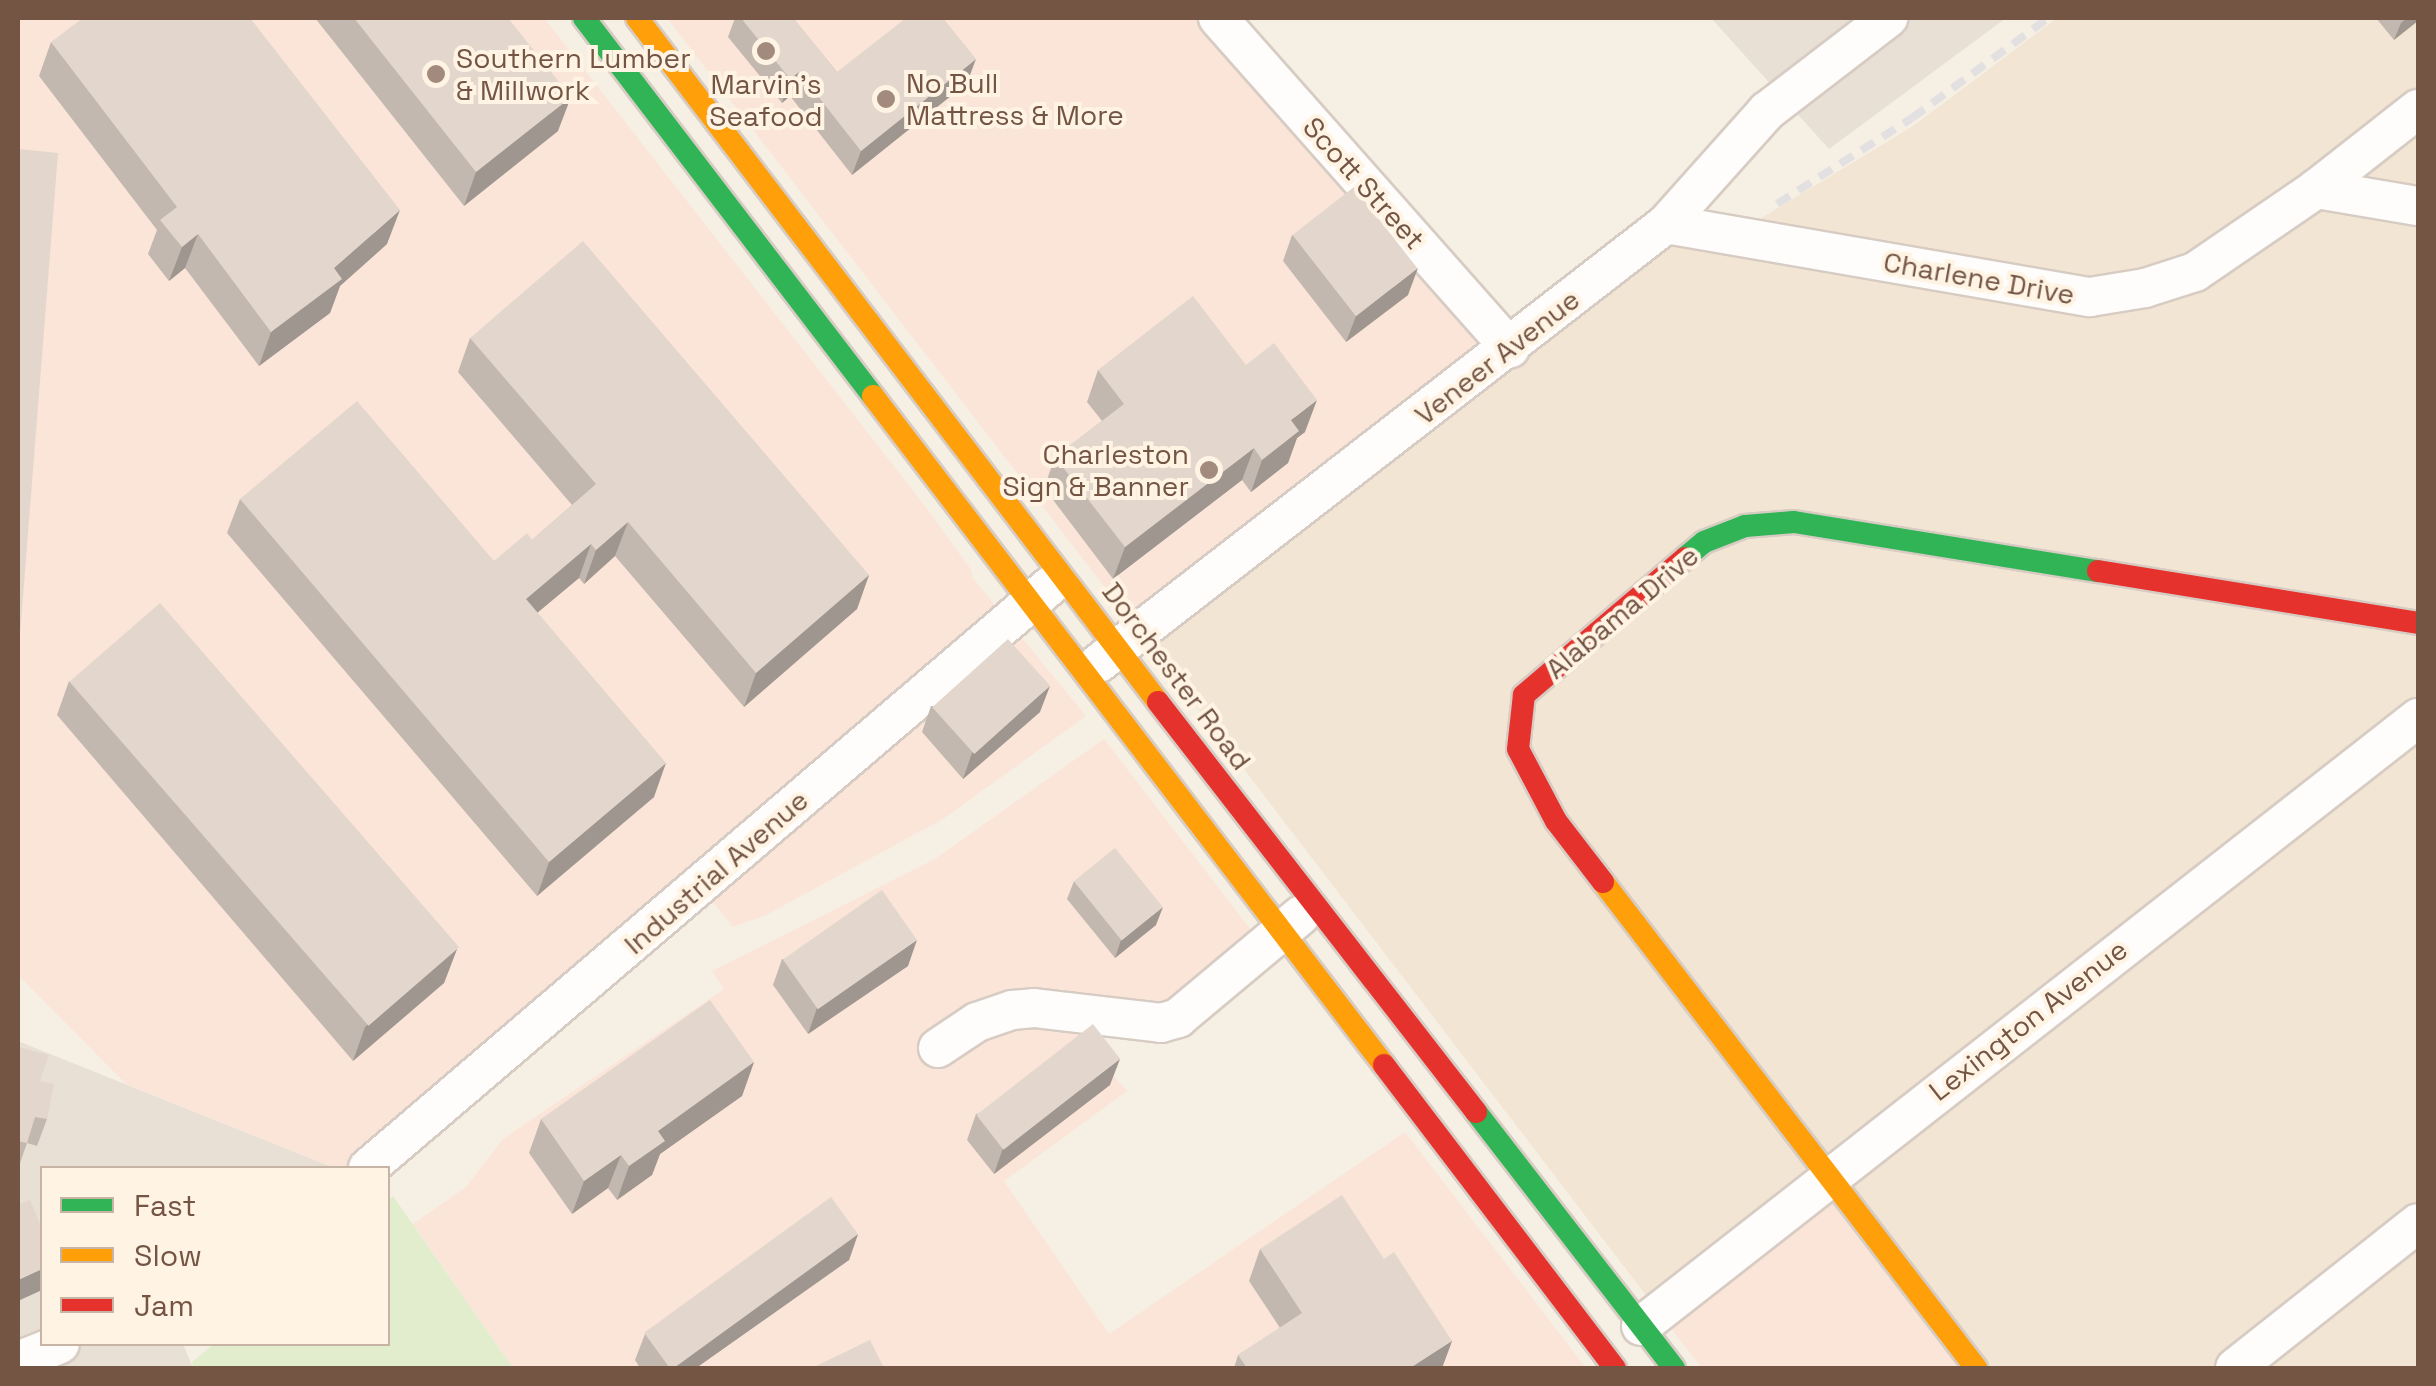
<!DOCTYPE html>
<html>
<head>
<meta charset="utf-8">
<style>
	body { margin:0 }
	#map { position:relative; width:2436px; height:1386px; overflow:hidden; background:#f6efe4; font-family:"Space Grotesk",sans-serif }
	div>[style] { position:absolute }
	.residential>* { inset:0; background:#f3e5d3 }
	.commercial>* { inset:0; background:#fbe5d8 }
	.industrial>* { inset:0; background:#e8dfd5 }
	.green>* { inset:0; background:#e1edcd }
	.roads { filter:drop-shadow(2px 0 #d7ccc3) drop-shadow(-2px 0 #d7ccc3) drop-shadow(0 2px #d7ccc3) drop-shadow(0 -2px #d7ccc3) }
	.street>* { height:38px; margin:-19px; padding:0 19px; transform-origin:19px; border-radius:19px; background:#fefdfb }
	.fast>* { height:22px; margin:-11px; padding:0 11px; transform-origin:11px; border-radius:11px; background:#30b455 }
	.slow>* { height:22px; margin:-11px; padding:0 11px; transform-origin:11px; border-radius:11px; background:#ff9f0a }
	.jam>* { height:22px; margin:-11px; padding:0 11px; transform-origin:11px; border-radius:11px; background:#e5322d }
	.rail>* { height:8px; margin-top:-4px; transform-origin:0; background:repeating-linear-gradient(90deg,#e3e0e2 0 15px,transparent 0 25px) }
	.wall>* { inset:0; background:#c3b8af }
	.shaded-wall>* { inset:0; background:#9f968f }
	.building>* { inset:0; background:#e3d6cc; transform-origin:0 0 }
	.dots>* { width:28px; height:28px; translate:-50% -50%; box-sizing:border-box; border:5px solid #fff4e4; border-radius:50% }
	span { translate:-50% -50%; white-space:nowrap; text-align:center; line-height:1.15; -webkit-text-stroke:8px #fff4e4; paint-order:stroke }
	.poi-label { font-size:28px; color:#745544 }
	.left { translate:0 -50%; text-align:left }
	.right { translate:-100% -50%; text-align:right }
	.street-label { font-size:28px; color:#745544 }
	.frame { position:absolute; inset:0; border:20px solid #745544; pointer-events:none }
	.legend { position:absolute; left:40px; top:1166px; width:350px; height:180px; box-sizing:border-box; background:#fff4e4; border:2px solid #c7b4a4; margin:0; padding:12px 18px; list-style:none; font-size:30px; color:#745544 }
	.legend li { display:flex; align-items:center; gap:20px; height:50px }
	.legend b { width:50px; border:2px solid #c7b4a4 }
</style>
</head>
<body>
<div id="map">
	<div class="residential">
		<div style="clip-path:polygon(2057px 18px,2418px 18px,2418px 1368px,1976px 1368px,1658px 1311px,1140px 633px,1666px 224px,1732px 236px,1913px 126px)"></div>
	</div>
	<div class="commercial">
		<div style="clip-path:polygon(18px 18px,544px 18px,925px 506px,972px 571px,972px 577px,1086px 716px,943px 819px,766px 915px,733px 927px,701px 887px,368px 1168px,334px 1168px,126px 1084px,18px 975px)"></div>
		<div style="clip-path:polygon(667px 18px,1222px 18px,1510px 348px,1140px 633px)"></div>
		<div style="clip-path:polygon(1104px 739px,1264px 947px,1200px 1004px,1057px 1011px,1127px 1091px,1004px 1181px,1109px 1334px,1405px 1132px,1586px 1368px,513px 1368px,413px 1224px,466px 1187px,503px 1139px,724px 989px,712px 971px,935px 859px)"></div>
		<div style="clip-path:polygon(1828px 1175px,1976px 1368px,1702px 1368px,1658px 1312px)"></div>
	</div>
	<div class="industrial">
		<div style="clip-path:polygon(1711px 18px,2006px 18px,1829px 149px)"></div>
		<div style="clip-path:polygon(18px 1041px,334px 1168px,42px 1168px,42px 1344px,183px 1344px,193px 1368px,18px 1368px)"></div>
	</div>
	<div class="green">
		<div style="clip-path:polygon(393px 1196px,513px 1368px,193px 1368px,192px 1362px,214px 1344px,388px 1344px,388px 1200px)"></div>
	</div>
	<div class="roads">
		<div class="street">
			<div style="left:1218px;top:18px;width:441px;rotate:48.5deg"></div>
			<div style="left:2316px;top:189px;width:103px;rotate:9.5deg"></div>
			<div style="left:1666px;top:224px;width:430px;rotate:9.8deg"></div>
			<div style="left:2090px;top:297px;width:56px;rotate:-9.3deg"></div>
			<div style="left:2145px;top:288px;width:52px;rotate:-17.7deg"></div>
			<div style="left:2195px;top:272px;width:147px;rotate:-34.4deg"></div>
			<div style="left:2316px;top:189px;width:130px;rotate:-38.1deg"></div>
			<div style="left:1099px;top:663px;width:717px;rotate:-37.75deg"></div>
			<div style="left:1666px;top:224px;width:152px;rotate:-48.2deg"></div>
			<div style="left:1767px;top:111px;width:153px;rotate:-37.5deg"></div>
			<div style="left:938px;top:1048px;width:47px;rotate:-33.7deg"></div>
			<div style="left:977px;top:1022px;width:37px;rotate:-19deg"></div>
			<div style="left:1012px;top:1010px;width:22px;rotate:-5deg"></div>
			<div style="left:1034px;top:1008px;width:128px;rotate:6.7deg"></div>
			<div style="left:1161px;top:1023px;width:18px;rotate:-16deg"></div>
			<div style="left:1178px;top:1018px;width:160px;rotate:-39.9deg"></div>
			<div style="left:368px;top:1168px;width:897px;rotate:-40.48deg"></div>
			<div style="left:1641px;top:1326px;width:987px;rotate:-38.04deg"></div>
			<div style="left:18px;top:1361px;width:45px;rotate:-22deg"></div>
			<div style="left:2235px;top:1368px;width:233px;rotate:-38.4deg"></div>
		</div>
		<div class="fast">
			<div style="left:584px;top:18px;width:476px;rotate:52.6deg"></div>
			<div style="left:1685px;top:558px;width:25px;rotate:-40deg"></div>
			<div style="left:1704px;top:542px;width:44px;rotate:-21.3deg"></div>
			<div style="left:1745px;top:526px;width:49px;rotate:-4.7deg"></div>
			<div style="left:1794px;top:522px;width:308px;rotate:9.2deg"></div>
			<div style="left:1476px;top:1112px;width:324px;rotate:52.3deg"></div>
		</div>
		<div class="slow">
			<div style="left:637px;top:18px;width:860px;rotate:52.7deg"></div>
			<div style="left:873px;top:396px;width:842px;rotate:52.63deg"></div>
			<div style="left:1603px;top:882px;width:613px;rotate:52.49deg"></div>
		</div>
		<div class="jam">
			<div style="left:2098px;top:571px;width:324px;rotate:9.2deg"></div>
			<div style="left:1158px;top:702px;width:519px;rotate:52.2deg"></div>
			<div style="left:1603px;top:882px;width:77px;rotate:-127.6deg"></div>
			<div style="left:1556px;top:821px;width:81px;rotate:-117.8deg"></div>
			<div style="left:1518px;top:749px;width:54px;rotate:-83.7deg"></div>
			<div style="left:1524px;top:695px;width:211px;rotate:-40.4deg"></div>
			<div style="left:1384px;top:1065px;width:381px;rotate:52.7deg"></div>
		</div>
	</div>
	<div class="rail">
		<div style="left:1777px;top:204px;width:160px;rotate:-32.5deg"></div>
		<div style="left:1912px;top:118px;width:169px;rotate:-36.3deg"></div>
	</div>
	<div class="wall">
		<div style="clip-path:polygon(315px 18px,508px 18px,558px 131px,464px 206px)"></div>
		<div style="clip-path:polygon(735px 18px,793px 18px,837px 72px,967px 83px,852px 175px,790px 96px,782px 103px,728px 37px)"></div>
		<div style="clip-path:polygon(2376px 18px,2418px 18px,2394px 40px)"></div>
		<div style="clip-path:polygon(51px 42px,387px 244px,340px 286px,330px 313px,259px 366px,185px 268px,169px 281px,148px 254px,157px 230px,39px 76px)"></div>
		<div style="clip-path:polygon(1292px 235px,1408px 295px,1346px 342px,1283px 261px)"></div>
		<div style="clip-path:polygon(470px 338px,869px 575px,857px 609px,744px 707px,615px 556px,584px 584px,579px 578px,537px 613px,654px 797px,537px 896px,227px 533px,240px 499px,494px 561px,532px 540px,572px 505px,458px 372px)"></div>
		<div style="clip-path:polygon(1246px 365px,1305px 432px,1297px 438px,1288px 463px,1251px 492px,1242px 480px,1113px 579px,1044px 488px,1055px 457px,1102px 421px,1087px 402px,1098px 370px)"></div>
		<div style="clip-path:polygon(69px 681px,457px 949px,444px 983px,353px 1061px,57px 715px)"></div>
		<div style="clip-path:polygon(931px 706px,1040px 712px,963px 779px,922px 732px)"></div>
		<div style="clip-path:polygon(1074px 881px,1156px 925px,1115px 958px,1067px 899px)"></div>
		<div style="clip-path:polygon(782px 959px,908px 966px,808px 1034px,773px 985px)"></div>
		<div style="clip-path:polygon(18px 1047px,40px 1081px,47px 1119px,37px 1146px,27px 1143px,18px 1169px)"></div>
		<div style="clip-path:polygon(754px 1062px,742px 1096px,660px 1154px,652px 1175px,617px 1200px,608px 1188px,572px 1214px,529px 1153px,541px 1119px)"></div>
		<div style="clip-path:polygon(1110px 1085px,994px 1174px,967px 1140px,976px 1114px)"></div>
		<div style="clip-path:polygon(858px 1234px,849px 1260px,696px 1368px,640px 1368px,635px 1360px,645px 1334px)"></div>
		<div style="clip-path:polygon(1260px 1249px,1384px 1259px,1452px 1341px,1442px 1368px,1234px 1368px,1238px 1355px,1280px 1328px,1249px 1281px)"></div>
	</div>
	<div class="shaded-wall">
		<div style="clip-path:polygon(2407px 18px,2418px 18px,2418px 21px,2394px 40px,2401px 23px)"></div>
		<div style="clip-path:polygon(976px 59px,967px 83px,852px 175px,861px 151px)"></div>
		<div style="clip-path:polygon(799px 72px,790px 96px,782px 103px,790px 79px)"></div>
		<div style="clip-path:polygon(571px 97px,558px 131px,464px 206px,476px 172px)"></div>
		<div style="clip-path:polygon(400px 210px,387px 244px,340px 286px,330px 313px,259px 366px,271px 332px,334px 268px)"></div>
		<div style="clip-path:polygon(198px 234px,185px 268px,169px 281px,182px 247px)"></div>
		<div style="clip-path:polygon(1418px 268px,1408px 295px,1346px 342px,1356px 316px)"></div>
		<div style="clip-path:polygon(1317px 400px,1305px 432px,1297px 438px,1288px 463px,1251px 492px,1262px 460px,1291px 420px)"></div>
		<div style="clip-path:polygon(1254px 448px,1242px 480px,1113px 579px,1125px 547px)"></div>
		<div style="clip-path:polygon(628px 522px,615px 556px,584px 584px,596px 550px)"></div>
		<div style="clip-path:polygon(591px 544px,579px 578px,513px 633px,526px 599px)"></div>
		<div style="clip-path:polygon(869px 575px,857px 609px,744px 707px,756px 673px)"></div>
		<div style="clip-path:polygon(1050px 686px,1040px 712px,963px 779px,972px 753px)"></div>
		<div style="clip-path:polygon(666px 763px,654px 797px,537px 896px,549px 862px)"></div>
		<div style="clip-path:polygon(1163px 907px,1156px 925px,1115px 958px,1121px 940px)"></div>
		<div style="clip-path:polygon(917px 940px,908px 966px,808px 1034px,817px 1008px)"></div>
		<div style="clip-path:polygon(457px 949px,444px 983px,353px 1061px,365px 1027px)"></div>
		<div style="clip-path:polygon(1120px 1059px,1110px 1085px,994px 1174px,1003px 1148px)"></div>
		<div style="clip-path:polygon(754px 1062px,742px 1096px,660px 1154px,652px 1175px,617px 1200px,629px 1166px,658px 1131px)"></div>
		<div style="clip-path:polygon(621px 1155px,608px 1188px,572px 1214px,584px 1181px)"></div>
		<div style="clip-path:polygon(858px 1234px,849px 1260px,696px 1368px,669px 1368px)"></div>
		<div style="clip-path:polygon(42px 1269px,42px 1290px,18px 1301px,18px 1280px)"></div>
		<div style="clip-path:polygon(1452px 1341px,1442px 1368px,1410px 1368px)"></div>
	</div>
	<div class="building">
		<div style="clip-path:polygon(83px 18px,250px 18px,400px 210px,334px 268px,342px 279px,271px 332px,198px 234px,182px 247px,160px 220px,177px 207px,51px 42px)"></div>
		<div style="clip-path:polygon(354px 18px,508px 18px,571px 97px,476px 172px)"></div>
		<div style="clip-path:polygon(741px 18px,793px 18px,837px 72px,906px 18px,943px 18px,976px 59px,861px 151px,799px 72px,790px 79px)"></div>
		<div style="clip-path:polygon(18px 149px,58px 153px,18px 660px)"></div>
		<div style="left:1354px;top:187px;width:103px;height:78px;rotate:52deg"></div>
		<div style="clip-path:polygon(583px 241px,869px 575px,756px 673px,628px 522px,596px 550px,591px 544px,526px 599px,666px 763px,549px 862px,240px 499px,357px 401px,494px 561px,527px 533px,532px 540px,596px 484px,470px 338px)"></div>
		<div style="clip-path:polygon(1193px 296px,1246px 365px,1274px 343px,1317px 400px,1291px 420px,1299px 431px,1262px 460px,1254px 448px,1125px 547px,1055px 457px,1124px 404px,1098px 370px)"></div>
		<div style="left:160px;top:603px;width:456px;height:120px;rotate:49deg"></div>
		<div style="left:1008px;top:639px;width:63px;height:102px;rotate:48deg"></div>
		<div style="left:1115px;top:848px;width:76px;height:53px;rotate:51deg"></div>
		<div style="left:882px;top:890px;width:61px;height:121px;rotate:55deg"></div>
		<div style="clip-path:polygon(710px 1000px,754px 1062px,658px 1131px,665px 1141px,629px 1166px,621px 1155px,584px 1181px,541px 1119px)"></div>
		<div style="left:1093px;top:1024px;width:44px;height:148px;rotate:52deg"></div>
		<div style="clip-path:polygon(18px 1047px,49px 1055px,40px 1081px,54px 1084px,47px 1119px,35px 1117px,27px 1143px,18px 1141px)"></div>
		<div style="clip-path:polygon(1342px 1195px,1384px 1259px,1394px 1252px,1452px 1341px,1410px 1368px,1247px 1368px,1238px 1355px,1302px 1313px,1260px 1249px)"></div>
		<div style="left:831px;top:1197px;width:46px;height:231px;rotate:54deg"></div>
		<div style="clip-path:polygon(30px 1200px,42px 1229px,42px 1269px,18px 1280px,18px 1205px)"></div>
		<div style="clip-path:polygon(870px 1340px,884px 1368px,812px 1368px)"></div>
	</div>
	<div class="dots">
		<div style="left:766px;top:51px;background:#a28b7c"></div>
		<div style="left:436px;top:74px;background:#a28b7c"></div>
		<div style="left:886px;top:99px;background:#a28b7c"></div>
		<div style="left:1209px;top:470px;background:#a28b7c"></div>
	</div>
	<div class="poi-label">
		<span class="left" style="left:456px;top:74px">Southern Lumber<br>&amp; Millwork</span>
		<span class="left" style="left:906px;top:99px">No Bull<br>Mattress &amp; More</span>
		<span style="left:766px;top:100px">Marvin's<br>Seafood</span>
		<span class="right" style="left:1189px;top:470px">Charleston<br>Sign &amp; Banner</span>
	</div>
	<div class="street-label">
		<span style="left:1364px;top:183px;rotate:48deg">Scott Street</span>
		<span style="left:1979px;top:278px;rotate:10deg">Charlene Drive</span>
		<span style="left:1497px;top:357px;rotate:-38deg">Veneer Avenue</span>
		<span style="left:1622px;top:612px;rotate:-40deg">Alabama Drive</span>
		<span style="left:1177px;top:676px;rotate:53deg">Dorchester Road</span>
		<span style="left:716px;top:872px;rotate:-41deg">Industrial Avenue</span>
		<span style="left:2028px;top:1020px;rotate:-38deg">Lexington Avenue</span>
	</div>
	<div class="frame"></div>
	<ul class="legend">
	<li><b style="height:12px;background:#30b455"></b>Fast</li>
	<li><b style="height:12px;background:#ff9f0a"></b>Slow</li>
	<li><b style="height:12px;background:#e5322d"></b>Jam</li>
	</ul>
</div>
</body>
</html>
